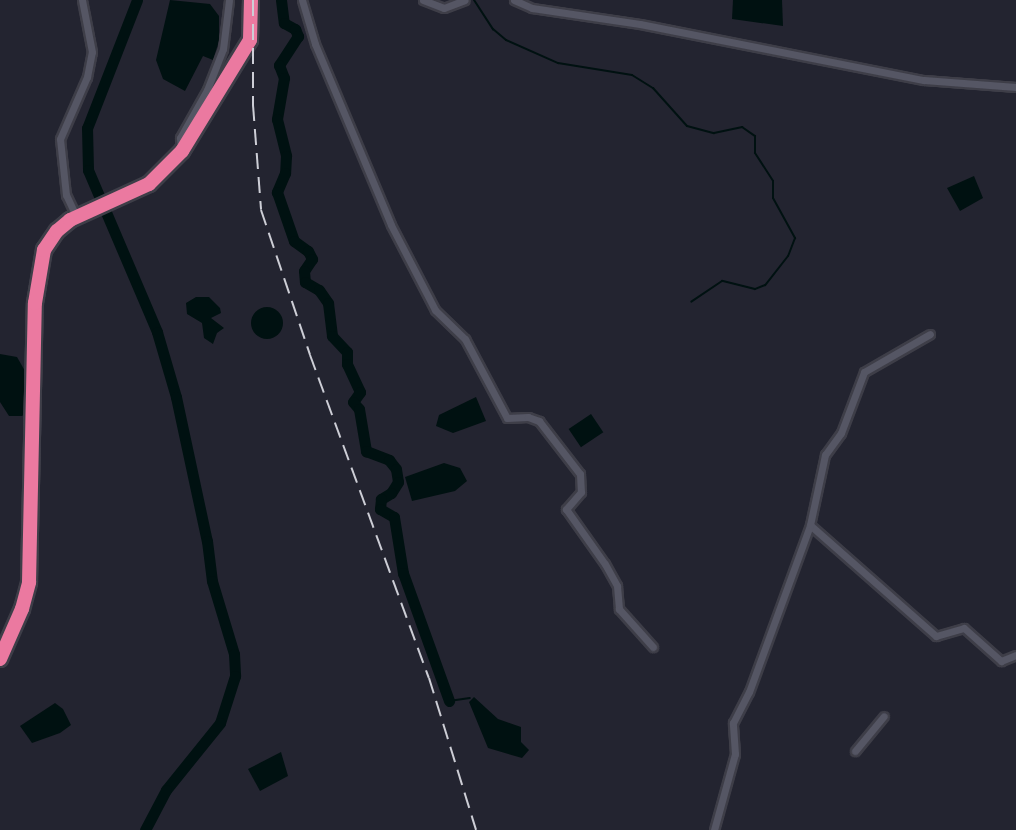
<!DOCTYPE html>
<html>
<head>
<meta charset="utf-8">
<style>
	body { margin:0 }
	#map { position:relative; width:1016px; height:830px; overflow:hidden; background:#232430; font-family:"Work Sans",sans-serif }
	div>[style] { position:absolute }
	.water>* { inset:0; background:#011; transform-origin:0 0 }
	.round { border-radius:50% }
	.stream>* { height:2px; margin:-1px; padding:0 1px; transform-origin:1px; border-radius:1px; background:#011 }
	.river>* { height:11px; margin:-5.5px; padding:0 5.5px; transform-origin:5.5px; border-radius:5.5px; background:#011 }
	.roads { filter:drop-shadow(2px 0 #3e3e48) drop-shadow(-2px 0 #3e3e48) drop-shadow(0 2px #3e3e48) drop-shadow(0 -2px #3e3e48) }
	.street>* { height:7px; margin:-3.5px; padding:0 3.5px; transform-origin:3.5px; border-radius:3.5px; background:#555664 }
	.highway>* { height:14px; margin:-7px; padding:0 7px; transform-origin:7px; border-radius:7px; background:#eb79a0 }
	.rail>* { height:2px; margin-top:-1px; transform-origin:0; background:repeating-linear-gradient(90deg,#cdced6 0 16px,transparent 0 24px) }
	span { translate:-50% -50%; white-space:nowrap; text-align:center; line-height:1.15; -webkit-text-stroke:8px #232430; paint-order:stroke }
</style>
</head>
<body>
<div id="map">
	<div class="water">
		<div style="clip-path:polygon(170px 0,210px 4px,219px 16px,219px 41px,213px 60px,203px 56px,185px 91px,163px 79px,156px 60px)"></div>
		<div style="clip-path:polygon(733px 0,782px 0,783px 26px,732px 19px)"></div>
		<div style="clip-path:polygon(974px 176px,983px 198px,960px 211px,947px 188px)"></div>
		<div style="clip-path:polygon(196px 297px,209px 297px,220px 308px,221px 313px,211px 318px,224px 328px,217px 333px,213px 344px,204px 338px,202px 323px,187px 314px,186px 303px)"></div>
		<div class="round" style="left:251px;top:307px;width:32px;height:32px"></div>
		<div style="clip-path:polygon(0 354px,17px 357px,25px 371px,26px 413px,22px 416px,9px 416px,0 402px)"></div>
		<div style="clip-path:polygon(476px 397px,486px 421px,453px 433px,436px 426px,439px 415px)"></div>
		<div style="left:591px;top:414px;width:22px;height:27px;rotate:56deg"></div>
		<div style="clip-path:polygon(444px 463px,460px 468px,467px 481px,455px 491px,412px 501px,405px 477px)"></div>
		<div style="clip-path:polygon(474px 697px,498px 719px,521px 727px,521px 742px,529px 750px,522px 758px,488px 748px,469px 702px)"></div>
		<div style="clip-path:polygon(55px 703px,63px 709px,71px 725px,60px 733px,32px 743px,20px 726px)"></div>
		<div style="clip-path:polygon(281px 752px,288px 776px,260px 791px,248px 769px)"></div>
	</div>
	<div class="stream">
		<div style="left:474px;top:0;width:35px;rotate:57deg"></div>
		<div style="left:493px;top:29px;width:17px;rotate:40deg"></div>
		<div style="left:506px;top:40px;width:57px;rotate:23.9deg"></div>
		<div style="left:558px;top:63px;width:75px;rotate:9.2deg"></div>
		<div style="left:632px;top:75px;width:25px;rotate:32deg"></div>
		<div style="left:653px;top:88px;width:51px;rotate:48.2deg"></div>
		<div style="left:687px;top:126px;width:28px;rotate:15deg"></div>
		<div style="left:714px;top:133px;width:29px;rotate:-12deg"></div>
		<div style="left:742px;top:127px;width:16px;rotate:35deg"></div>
		<div style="left:755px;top:136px;width:17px;rotate:90deg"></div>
		<div style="left:755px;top:153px;width:33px;rotate:57deg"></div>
		<div style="left:773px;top:181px;width:17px;rotate:90deg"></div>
		<div style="left:773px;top:198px;width:46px;rotate:61.2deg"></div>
		<div style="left:795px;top:238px;width:19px;rotate:111deg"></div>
		<div style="left:788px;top:256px;width:37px;rotate:128deg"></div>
		<div style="left:765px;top:285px;width:11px;rotate:158deg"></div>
		<div style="left:755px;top:289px;width:34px;rotate:-166deg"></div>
		<div style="left:722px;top:281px;width:37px;rotate:146deg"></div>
		<div style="left:449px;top:701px;width:21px;rotate:-8deg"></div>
	</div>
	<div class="river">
		<div style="left:137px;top:0;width:137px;rotate:111.3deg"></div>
		<div style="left:87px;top:128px;width:42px;rotate:88.6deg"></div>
		<div style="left:88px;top:170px;width:176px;rotate:66.9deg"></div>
		<div style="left:157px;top:332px;width:68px;rotate:73.7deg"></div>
		<div style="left:176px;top:397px;width:147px;rotate:77.9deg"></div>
		<div style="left:207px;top:541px;width:40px;rotate:82.9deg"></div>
		<div style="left:212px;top:581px;width:76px;rotate:73.2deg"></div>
		<div style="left:234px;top:654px;width:22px;rotate:87deg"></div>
		<div style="left:235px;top:676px;width:49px;rotate:107.7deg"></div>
		<div style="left:220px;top:723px;width:86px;rotate:128.9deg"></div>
		<div style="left:166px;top:790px;width:45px;rotate:117.7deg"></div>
		<div style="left:281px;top:0;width:23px;rotate:83deg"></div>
		<div style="left:284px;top:23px;width:13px;rotate:29deg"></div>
		<div style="left:295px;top:29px;width:8px;rotate:67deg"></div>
		<div style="left:298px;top:36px;width:35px;rotate:123deg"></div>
		<div style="left:279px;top:65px;width:14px;rotate:69deg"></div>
		<div style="left:284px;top:78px;width:42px;rotate:99.7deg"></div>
		<div style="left:277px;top:119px;width:38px;rotate:76deg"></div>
		<div style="left:286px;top:156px;width:17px;rotate:93deg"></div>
		<div style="left:285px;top:173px;width:21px;rotate:113deg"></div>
		<div style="left:277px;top:192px;width:52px;rotate:70.9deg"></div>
		<div style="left:294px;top:241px;width:17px;rotate:36deg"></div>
		<div style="left:308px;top:251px;width:9px;rotate:63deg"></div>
		<div style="left:312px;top:259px;width:14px;rotate:124deg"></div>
		<div style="left:304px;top:271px;width:11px;rotate:85deg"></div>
		<div style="left:305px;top:282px;width:16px;rotate:30deg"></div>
		<div style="left:319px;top:290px;width:16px;rotate:55deg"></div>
		<div style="left:328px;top:303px;width:33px;rotate:83deg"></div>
		<div style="left:332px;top:336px;width:22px;rotate:47deg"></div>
		<div style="left:347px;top:352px;width:12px;rotate:90deg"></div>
		<div style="left:347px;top:364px;width:31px;rotate:65deg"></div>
		<div style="left:360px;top:392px;width:12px;rotate:125deg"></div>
		<div style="left:353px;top:402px;width:9px;rotate:49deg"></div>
		<div style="left:359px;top:409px;width:43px;rotate:80.5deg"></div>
		<div style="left:366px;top:451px;width:25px;rotate:21deg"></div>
		<div style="left:389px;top:460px;width:11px;rotate:52deg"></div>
		<div style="left:396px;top:469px;width:13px;rotate:81deg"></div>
		<div style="left:398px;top:482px;width:13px;rotate:122deg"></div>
		<div style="left:391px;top:493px;width:12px;rotate:149deg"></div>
		<div style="left:381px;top:499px;width:10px;rotate:96deg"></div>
		<div style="left:380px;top:509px;width:16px;rotate:30deg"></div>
		<div style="left:394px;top:517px;width:57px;rotate:80.9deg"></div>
		<div style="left:403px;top:573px;width:136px;rotate:70.2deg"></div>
	</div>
	<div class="roads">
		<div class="street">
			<div style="left:302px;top:0;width:46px;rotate:73.5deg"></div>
			<div style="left:315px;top:44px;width:196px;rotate:67.2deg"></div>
			<div style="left:391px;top:225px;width:96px;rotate:62.6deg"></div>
			<div style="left:435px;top:310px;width:42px;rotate:44deg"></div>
			<div style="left:465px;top:339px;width:89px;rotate:62deg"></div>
			<div style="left:507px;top:418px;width:21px;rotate:-3deg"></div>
			<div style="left:528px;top:417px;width:12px;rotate:20deg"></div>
			<div style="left:539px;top:421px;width:67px;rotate:52.3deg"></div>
			<div style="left:580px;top:474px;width:18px;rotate:87deg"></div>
			<div style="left:581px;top:492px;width:23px;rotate:131deg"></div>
			<div style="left:566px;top:509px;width:67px;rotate:54.7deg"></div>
			<div style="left:605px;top:564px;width:25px;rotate:61deg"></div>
			<div style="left:617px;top:586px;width:23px;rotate:85deg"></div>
			<div style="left:619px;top:609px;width:51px;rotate:48.2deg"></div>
			<div style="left:423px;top:0;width:22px;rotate:21deg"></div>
			<div style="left:444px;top:8px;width:22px;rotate:-21deg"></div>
			<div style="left:514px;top:0;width:20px;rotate:24deg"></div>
			<div style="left:532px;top:8px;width:109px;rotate:8.4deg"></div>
			<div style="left:640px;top:24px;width:289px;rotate:11.2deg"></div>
			<div style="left:924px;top:80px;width:92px;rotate:4.4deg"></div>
			<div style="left:181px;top:151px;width:13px;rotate:-94deg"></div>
			<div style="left:180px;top:138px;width:55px;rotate:-60.6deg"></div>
			<div style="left:207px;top:90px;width:44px;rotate:-68.7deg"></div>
			<div style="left:223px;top:49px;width:49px;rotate:-83deg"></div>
			<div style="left:76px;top:216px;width:23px;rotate:-115deg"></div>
			<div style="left:66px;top:195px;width:56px;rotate:-96.1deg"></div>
			<div style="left:60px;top:139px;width:68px;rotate:-66.5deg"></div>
			<div style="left:87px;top:77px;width:25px;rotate:-79deg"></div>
			<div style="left:92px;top:52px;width:53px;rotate:-100.9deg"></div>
			<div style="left:810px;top:525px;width:168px;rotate:41.4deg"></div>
			<div style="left:936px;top:636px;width:29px;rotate:-16deg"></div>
			<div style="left:964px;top:628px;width:50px;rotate:41.7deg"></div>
			<div style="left:1001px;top:661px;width:16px;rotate:-22deg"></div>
			<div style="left:855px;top:751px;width:45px;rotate:-50.4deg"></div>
			<div style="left:714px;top:830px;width:79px;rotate:-74.6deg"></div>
			<div style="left:735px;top:754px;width:31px;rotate:-94deg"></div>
			<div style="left:733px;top:723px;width:35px;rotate:-63deg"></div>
			<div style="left:749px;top:692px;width:178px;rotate:-69.9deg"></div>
			<div style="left:810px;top:525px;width:72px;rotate:-77.9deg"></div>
			<div style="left:825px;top:455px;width:27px;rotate:-54deg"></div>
			<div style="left:841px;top:433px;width:65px;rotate:-69.3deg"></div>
			<div style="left:864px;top:372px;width:76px;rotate:-29.9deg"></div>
		</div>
		<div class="highway">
			<div style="left:0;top:659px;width:55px;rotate:-66.3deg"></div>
			<div style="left:22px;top:609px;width:28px;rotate:-75deg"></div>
			<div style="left:29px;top:582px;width:279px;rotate:-88.8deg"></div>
			<div style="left:35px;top:303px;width:54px;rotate:-80.4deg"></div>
			<div style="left:44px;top:250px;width:23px;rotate:-56deg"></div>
			<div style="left:57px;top:231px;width:17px;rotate:-40deg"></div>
			<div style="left:70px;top:220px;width:87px;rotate:-24.5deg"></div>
			<div style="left:149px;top:184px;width:47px;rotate:-45deg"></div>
			<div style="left:182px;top:151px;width:130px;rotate:-58.5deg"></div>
			<div style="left:250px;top:40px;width:40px;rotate:-88.6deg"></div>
		</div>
	</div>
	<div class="rail">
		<div style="left:253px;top:0;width:105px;rotate:90deg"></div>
		<div style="left:253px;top:105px;width:105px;rotate:85.6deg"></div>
		<div style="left:261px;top:210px;width:153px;rotate:71.3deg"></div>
		<div style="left:310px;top:355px;width:344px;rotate:69.8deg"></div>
		<div style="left:429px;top:678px;width:159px;rotate:72.8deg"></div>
	</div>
</div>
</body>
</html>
